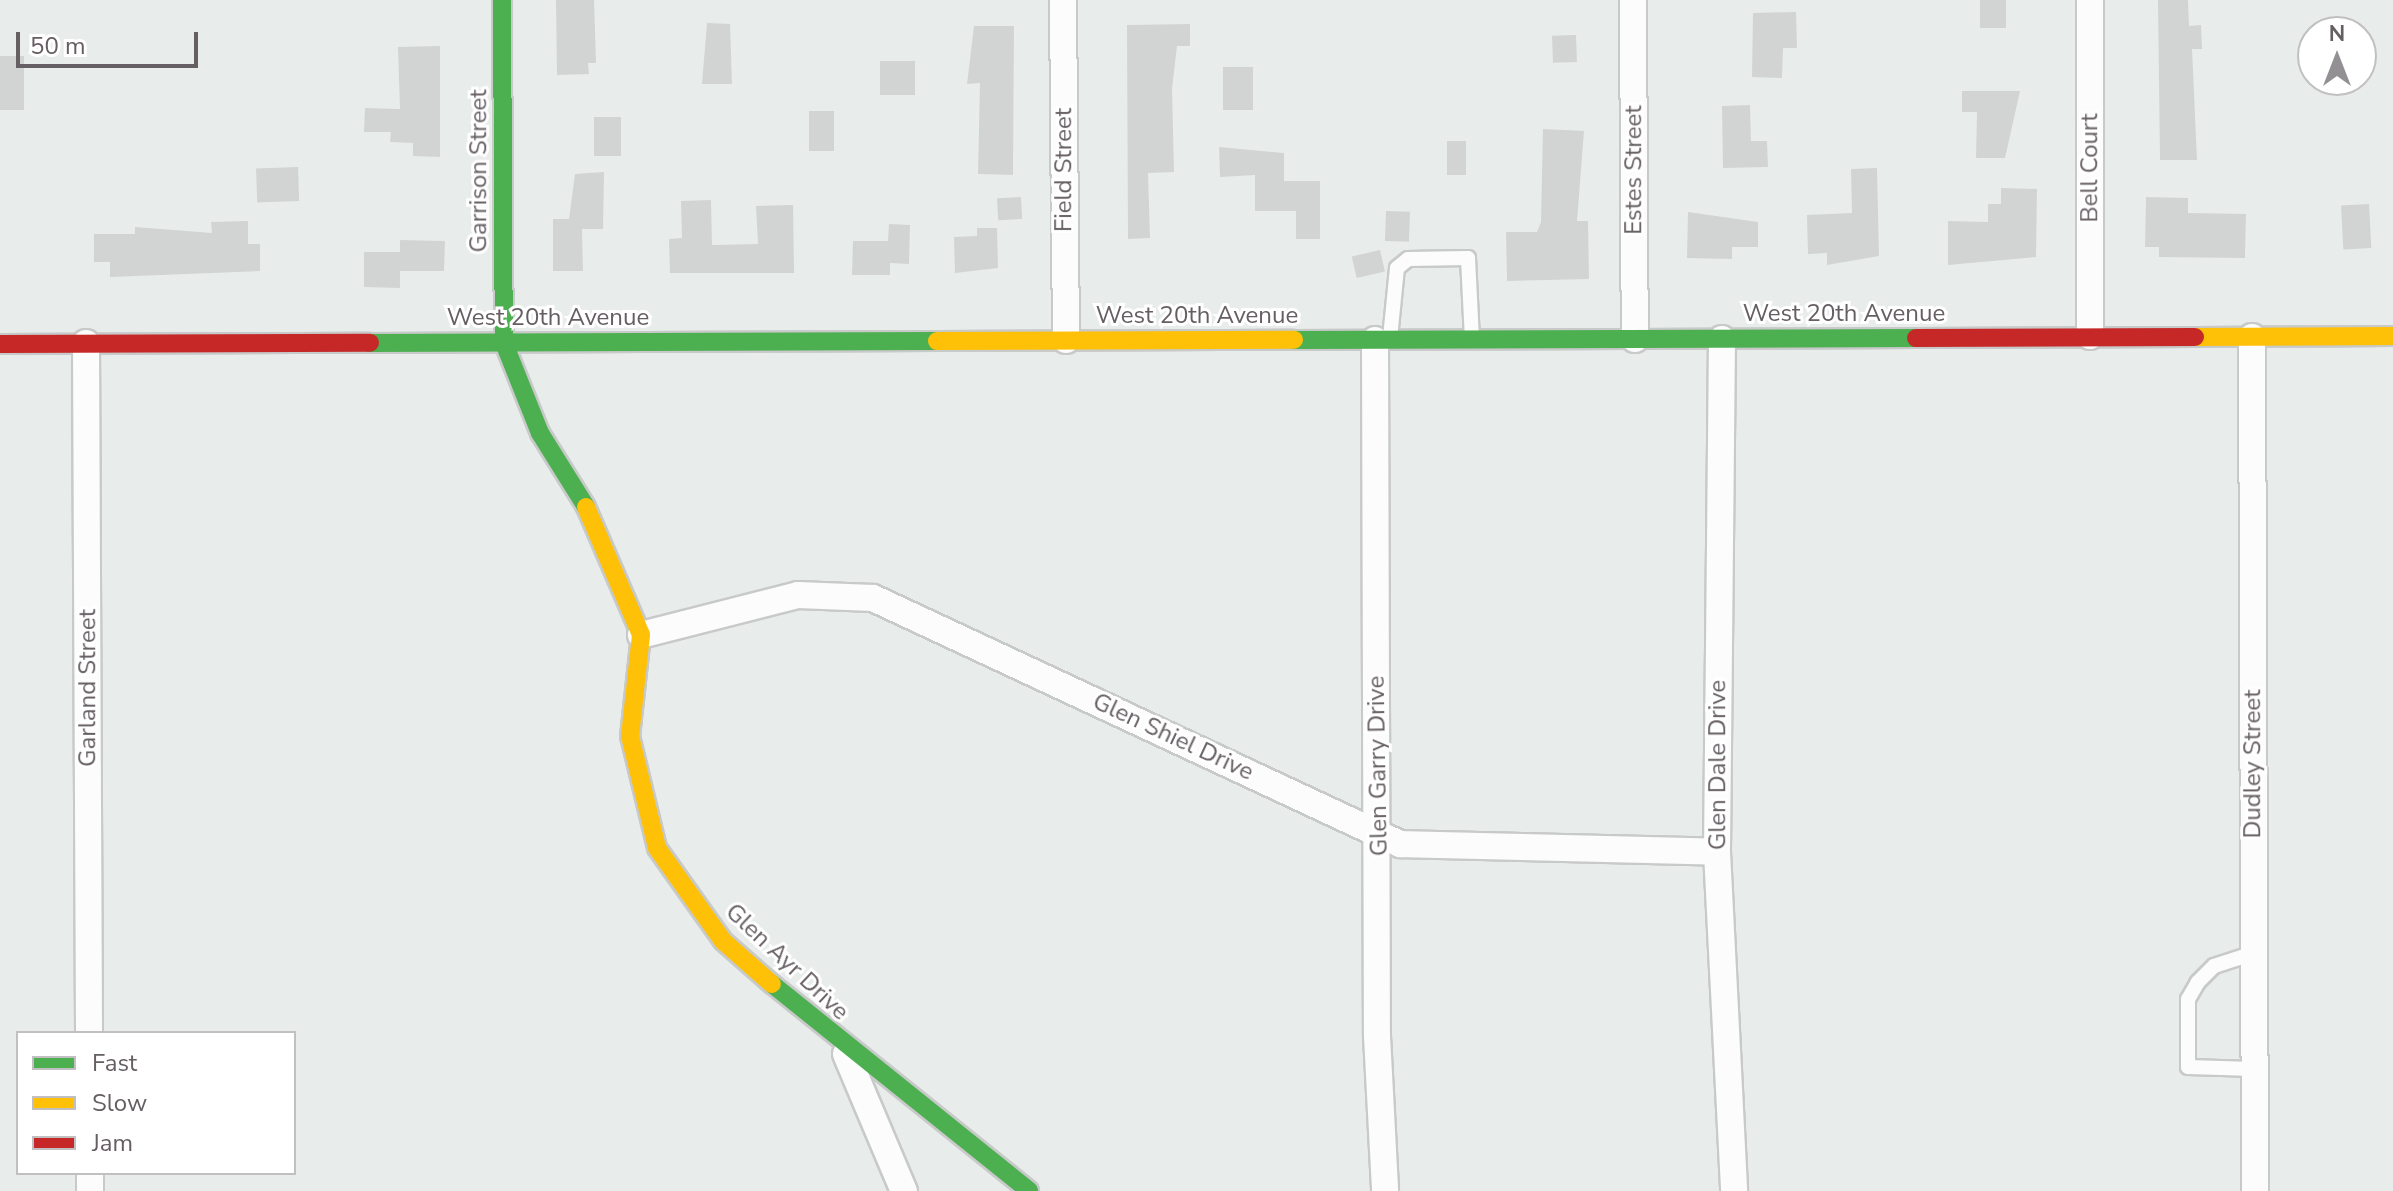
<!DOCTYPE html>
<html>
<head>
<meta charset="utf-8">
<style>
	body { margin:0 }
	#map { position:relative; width:2393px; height:1191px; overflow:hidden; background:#e8edeb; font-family:"Nunito Sans",sans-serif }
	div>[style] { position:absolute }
	.building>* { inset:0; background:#d1d4d2; transform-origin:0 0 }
	.roads { filter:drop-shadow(2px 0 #c8c9c9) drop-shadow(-2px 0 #c8c9c9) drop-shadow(0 2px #c8c9c9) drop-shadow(0 -2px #c8c9c9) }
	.lane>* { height:14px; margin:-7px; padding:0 7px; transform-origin:7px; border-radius:7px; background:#fcfcfc }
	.street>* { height:26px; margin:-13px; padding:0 13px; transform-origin:13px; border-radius:13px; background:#fcfcfc }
	.fast>* { height:18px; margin:-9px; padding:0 9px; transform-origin:9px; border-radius:9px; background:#4caf50 }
	.slow>* { height:18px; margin:-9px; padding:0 9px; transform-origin:9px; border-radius:9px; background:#ffc107 }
	.jam>* { height:18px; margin:-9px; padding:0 9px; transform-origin:9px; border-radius:9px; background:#c62828 }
	span { translate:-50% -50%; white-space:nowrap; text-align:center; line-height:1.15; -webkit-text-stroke:6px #fff; paint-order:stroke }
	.street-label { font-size:24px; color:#655e63 }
	.legend { position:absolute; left:16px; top:1031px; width:280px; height:144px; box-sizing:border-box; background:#fff; border:2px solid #c1bfc1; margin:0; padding:10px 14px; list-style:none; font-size:24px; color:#655e63 }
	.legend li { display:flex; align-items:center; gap:16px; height:40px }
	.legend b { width:40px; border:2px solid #c1bfc1 }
	.north { position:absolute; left:2297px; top:16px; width:80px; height:80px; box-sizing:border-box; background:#fff; border:2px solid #c1bfc1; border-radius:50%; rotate:0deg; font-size:22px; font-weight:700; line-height:32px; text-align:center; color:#655e63 }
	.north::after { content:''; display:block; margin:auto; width:28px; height:36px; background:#939093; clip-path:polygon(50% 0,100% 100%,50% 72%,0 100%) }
	.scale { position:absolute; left:16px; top:32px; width:182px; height:36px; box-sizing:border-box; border:4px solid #655e63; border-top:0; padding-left:10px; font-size:24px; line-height:28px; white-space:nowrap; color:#655e63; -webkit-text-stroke:6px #fff; paint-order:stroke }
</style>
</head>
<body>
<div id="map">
	<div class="building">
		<div style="clip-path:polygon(556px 0,594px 0,596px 63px,588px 63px,589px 74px,557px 75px)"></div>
		<div style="left:1980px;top:0;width:26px;height:28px"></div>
		<div style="clip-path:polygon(2158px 0,2188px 0,2189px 26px,2201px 25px,2202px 49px,2192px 49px,2197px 160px,2160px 160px)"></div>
		<div style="clip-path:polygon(1796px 12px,1797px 48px,1783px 48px,1782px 78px,1752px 77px,1753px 13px)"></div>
		<div style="clip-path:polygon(707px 23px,730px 24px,732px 84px,702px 84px)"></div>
		<div style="clip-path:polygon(1190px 24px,1190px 46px,1177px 46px,1172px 89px,1174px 172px,1148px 173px,1150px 238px,1128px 239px,1127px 25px)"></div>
		<div style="clip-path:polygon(974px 26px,1014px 26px,1013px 175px,978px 174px,980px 83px,967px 84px)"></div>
		<div style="left:1576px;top:35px;width:27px;height:24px;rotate:88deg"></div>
		<div style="clip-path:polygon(440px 46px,440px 157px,413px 156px,413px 143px,390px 142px,391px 132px,364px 132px,365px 108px,400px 109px,398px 47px)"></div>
		<div style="left:0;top:56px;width:24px;height:54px"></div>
		<div style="left:880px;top:61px;width:35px;height:34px"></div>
		<div style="left:1223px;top:67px;width:30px;height:43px"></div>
		<div style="clip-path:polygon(1962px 91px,2020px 91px,2005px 158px,1976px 158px,1977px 112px,1962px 112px)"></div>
		<div style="clip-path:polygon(1750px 105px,1751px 141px,1767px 141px,1768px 167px,1723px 168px,1722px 106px)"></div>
		<div style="left:809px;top:111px;width:25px;height:40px"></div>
		<div style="left:594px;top:117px;width:27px;height:39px"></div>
		<div style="clip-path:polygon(1543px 129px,1584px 131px,1577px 221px,1588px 221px,1589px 279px,1507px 281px,1506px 232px,1537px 232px,1541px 222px)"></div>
		<div style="left:1447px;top:141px;width:19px;height:34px"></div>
		<div style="clip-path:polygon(1219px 147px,1284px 153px,1284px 181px,1320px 181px,1320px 239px,1296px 239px,1296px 211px,1255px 211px,1255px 175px,1220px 177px)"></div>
		<div style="left:298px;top:167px;width:34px;height:42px;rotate:88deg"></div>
		<div style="clip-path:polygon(1877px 168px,1879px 256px,1827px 265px,1827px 253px,1808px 254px,1807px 215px,1852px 213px,1851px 169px)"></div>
		<div style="clip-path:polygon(604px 172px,603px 229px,582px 229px,583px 271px,553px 271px,553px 219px,569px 219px,575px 174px)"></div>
		<div style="clip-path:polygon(2001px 188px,2037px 189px,2036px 257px,1948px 265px,1948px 221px,1988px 222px,1988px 204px,2001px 204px)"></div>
		<div style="left:1021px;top:197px;width:22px;height:24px;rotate:87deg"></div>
		<div style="clip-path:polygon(2146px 197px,2188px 198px,2188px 213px,2246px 214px,2245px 258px,2159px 257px,2159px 247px,2145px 247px)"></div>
		<div style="clip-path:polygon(711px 200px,712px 245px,758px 244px,756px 206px,793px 205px,794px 273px,670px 273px,669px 239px,682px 238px,681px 201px)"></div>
		<div style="left:2369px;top:204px;width:44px;height:28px;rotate:87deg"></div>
		<div style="left:1386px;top:211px;width:24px;height:30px;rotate:2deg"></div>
		<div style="clip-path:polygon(1688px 212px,1758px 222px,1758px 247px,1732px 247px,1732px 259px,1687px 258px)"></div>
		<div style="clip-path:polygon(248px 221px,248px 244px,260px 244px,260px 271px,110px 277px,110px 262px,94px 262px,94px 234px,135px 234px,135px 227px,212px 233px,211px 222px)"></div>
		<div style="clip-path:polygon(889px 224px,910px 225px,909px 264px,890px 263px,890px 275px,852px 275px,853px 241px,888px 241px)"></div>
		<div style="clip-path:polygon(977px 228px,997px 228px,998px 268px,955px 273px,954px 237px,977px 236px)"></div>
		<div style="clip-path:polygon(400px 240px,445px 241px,444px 271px,400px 271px,400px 288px,364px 287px,364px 252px,400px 252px)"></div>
		<div style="left:1380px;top:250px;width:22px;height:29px;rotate:77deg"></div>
	</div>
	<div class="roads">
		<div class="lane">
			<div style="left:1390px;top:338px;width:70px;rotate:-84.3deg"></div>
			<div style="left:1397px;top:268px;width:14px;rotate:-39deg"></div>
			<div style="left:1408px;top:259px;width:60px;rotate:-1deg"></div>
			<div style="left:1468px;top:258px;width:81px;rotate:87.2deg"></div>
			<div style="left:2254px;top:953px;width:42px;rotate:162deg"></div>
			<div style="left:2214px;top:966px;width:23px;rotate:135deg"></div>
			<div style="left:2198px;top:982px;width:20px;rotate:120deg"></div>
			<div style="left:2188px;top:999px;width:68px;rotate:90deg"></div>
			<div style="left:2188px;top:1067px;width:66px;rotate:1.7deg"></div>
		</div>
		<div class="street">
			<div style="left:1063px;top:0;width:340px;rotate:89.5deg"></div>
			<div style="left:1633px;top:0;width:339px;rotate:89.7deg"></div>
			<div style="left:2090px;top:336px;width:336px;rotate:-90deg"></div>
			<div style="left:2252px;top:337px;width:854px;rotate:89.8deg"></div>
			<div style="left:1722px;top:339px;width:513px;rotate:90.56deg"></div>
			<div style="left:1717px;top:852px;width:339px;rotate:87.1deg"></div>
			<div style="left:1375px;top:340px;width:696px;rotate:89.84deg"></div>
			<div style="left:1377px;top:1036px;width:155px;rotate:87deg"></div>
			<div style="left:86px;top:343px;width:690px;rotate:89.75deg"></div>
			<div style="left:641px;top:635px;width:162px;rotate:-14.3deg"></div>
			<div style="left:798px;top:595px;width:75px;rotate:2.3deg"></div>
			<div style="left:873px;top:598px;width:582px;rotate:25.02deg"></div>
			<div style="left:1400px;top:844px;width:317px;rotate:1.4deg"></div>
			<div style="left:846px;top:1054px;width:149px;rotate:67.1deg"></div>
			<div style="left:90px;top:1173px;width:18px;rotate:90deg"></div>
		</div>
		<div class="fast">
			<div style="left:502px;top:0;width:343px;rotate:89.7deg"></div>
			<div style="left:504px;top:343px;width:97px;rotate:68.2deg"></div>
			<div style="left:540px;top:433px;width:87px;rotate:58.1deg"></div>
			<div style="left:1294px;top:340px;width:622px;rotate:-0.18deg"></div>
			<div style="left:370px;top:343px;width:567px;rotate:-0.2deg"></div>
			<div style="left:772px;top:984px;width:330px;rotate:38.8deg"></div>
		</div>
		<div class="slow">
			<div style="left:2195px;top:337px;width:198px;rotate:-0.3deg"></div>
			<div style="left:937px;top:341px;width:357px;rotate:-0.2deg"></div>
			<div style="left:586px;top:507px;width:139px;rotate:66.7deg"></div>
			<div style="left:641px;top:635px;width:102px;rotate:96.2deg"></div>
			<div style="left:630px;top:736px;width:115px;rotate:76.4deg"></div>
			<div style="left:657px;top:848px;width:114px;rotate:54.6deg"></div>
			<div style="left:723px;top:941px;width:65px;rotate:41.3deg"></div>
		</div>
		<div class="jam">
			<div style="left:1916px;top:338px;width:279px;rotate:-0.2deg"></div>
			<div style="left:0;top:344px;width:370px;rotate:-0.2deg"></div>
		</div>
	</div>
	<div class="street-label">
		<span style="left:2090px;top:168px;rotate:-90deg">Bell Court</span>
		<span style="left:1064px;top:170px;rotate:-90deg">Field Street</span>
		<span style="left:1634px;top:170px;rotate:-90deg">Estes Street</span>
		<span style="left:479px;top:171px;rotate:-90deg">Garrison Street</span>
		<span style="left:1844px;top:314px">West 20th Avenue</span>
		<span style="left:1197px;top:316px">West 20th Avenue</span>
		<span style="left:548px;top:318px">West 20th Avenue</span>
		<span style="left:88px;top:688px;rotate:-90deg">Garland Street</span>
		<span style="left:1173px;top:737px;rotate:25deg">Glen Shiel Drive</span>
		<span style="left:2253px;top:764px;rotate:-90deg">Dudley Street</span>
		<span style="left:1718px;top:765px;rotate:-90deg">Glen Dale Drive</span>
		<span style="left:1378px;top:766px;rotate:-91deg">Glen Garry Drive</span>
		<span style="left:787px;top:962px;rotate:43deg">Glen Ayr Drive</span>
	</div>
	<ul class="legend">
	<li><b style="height:10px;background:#4caf50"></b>Fast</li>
	<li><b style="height:10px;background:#ffc107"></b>Slow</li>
	<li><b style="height:10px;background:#c62828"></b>Jam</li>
	</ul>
	<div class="north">N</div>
	<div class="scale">50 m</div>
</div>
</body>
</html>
